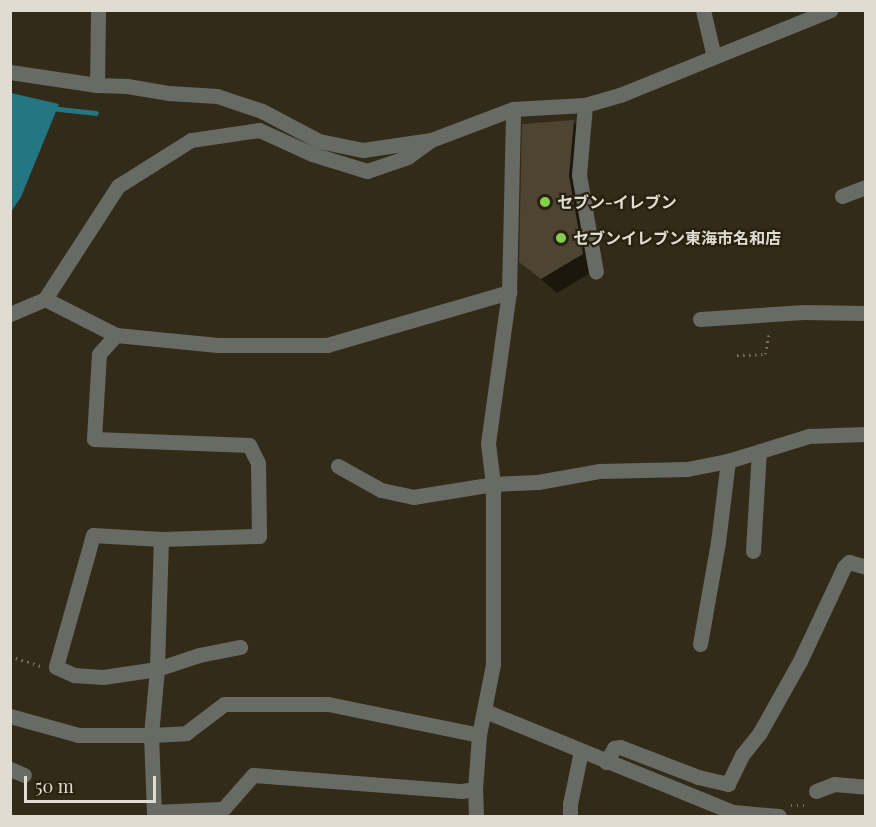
<!DOCTYPE html>
<html>
<head>
<meta charset="utf-8">
<style>
	body { margin:0 }
	#map { position:relative; width:876px; height:827px; overflow:hidden; background:#332b1a; font-family:"Playfair Display","Noto Sans JP",serif }
	div>[style] { position:absolute }
	.water>* { inset:0; background:#257683 }
	.shadow>* { inset:0; background:#0007 }
	.stream>* { height:5px; margin:-2.5px; padding:0 2.5px; transform-origin:2.5px; border-radius:2.5px; background:#257683 }
	.building>* { inset:0; background:#4d4432 }
	.path>* { height:3px; margin-top:-1.5px; transform-origin:0; background:repeating-linear-gradient(90deg,#767061 0 1.5px,transparent 0 6px) }
	.minor>* { height:15px; margin:-7.5px; padding:0 7.5px; transform-origin:7.5px; border-radius:7.5px; background:#686b63 }
	.dots>* { width:16px; height:16px; translate:-50% -50%; box-sizing:border-box; border:3px solid #292110; border-radius:50% }
	span { translate:-50% -50%; white-space:nowrap; text-align:center; line-height:1.15; -webkit-text-stroke:4.5px #292110; paint-order:stroke }
	.poi-label { font-size:16px; color:#e1dcd1; font-weight:700 }
	.left { translate:0 -50%; text-align:left }
	.frame { position:absolute; inset:0; border:12px solid #e1dcd1; pointer-events:none }
	.scale { position:absolute; left:24px; top:776px; width:132px; height:27px; box-sizing:border-box; border:3px solid #e1dcd1; border-top:0; padding-left:8px; font-size:18px; line-height:21px; white-space:nowrap; color:#e1dcd1; -webkit-text-stroke:4px #292110; paint-order:stroke }
</style>
</head>
<body>
<div id="map">
	<div class="water">
		<div style="clip-path:polygon(11px 93px,59px 104px,21px 197px,11px 212px)"></div>
	</div>
	<div class="shadow">
		<div style="clip-path:polygon(573px 122px,588px 136px,584px 192px,597px 269px,557px 293px,521px 262px)"></div>
	</div>
	<div class="stream">
		<div style="left:50px;top:108px;width:46px;rotate:6.2deg"></div>
	</div>
	<div class="building">
		<div style="clip-path:polygon(574px 120px,569px 176px,583px 254px,541px 279px,519px 262px,522px 124px)"></div>
	</div>
	<div class="path">
		<div style="left:737px;top:355px;width:28px;rotate:-2deg"></div>
		<div style="left:765px;top:354px;width:24px;rotate:-78deg"></div>
		<div style="left:10px;top:656px;width:32px;rotate:18deg"></div>
		<div style="left:791px;top:805px;width:17px"></div>
	</div>
	<div class="minor">
		<div style="left:703px;top:10px;width:48px;rotate:76.8deg"></div>
		<div style="left:10px;top:72px;width:88px;rotate:8.5deg"></div>
		<div style="left:97px;top:85px;width:30px;rotate:2deg"></div>
		<div style="left:127px;top:86px;width:43px;rotate:9.5deg"></div>
		<div style="left:169px;top:93px;width:48px;rotate:3.6deg"></div>
		<div style="left:217px;top:96px;width:47px;rotate:18.4deg"></div>
		<div style="left:262px;top:111px;width:64px;rotate:27.8deg"></div>
		<div style="left:319px;top:141px;width:45px;rotate:11.6deg"></div>
		<div style="left:363px;top:150px;width:69px;rotate:-8.4deg"></div>
		<div style="left:431px;top:140px;width:88px;rotate:-20.7deg"></div>
		<div style="left:513px;top:109px;width:72px;rotate:-3.2deg"></div>
		<div style="left:585px;top:105px;width:36px;rotate:-16deg"></div>
		<div style="left:620px;top:95px;width:227px;rotate:-22deg"></div>
		<div style="left:97px;top:85px;width:75px;rotate:-89.2deg"></div>
		<div style="left:585px;top:105px;width:70px;rotate:94.9deg"></div>
		<div style="left:579px;top:175px;width:98px;rotate:80.1deg"></div>
		<div style="left:431px;top:140px;width:29px;rotate:144deg"></div>
		<div style="left:408px;top:157px;width:43px;rotate:161.1deg"></div>
		<div style="left:367px;top:171px;width:58px;rotate:-162.8deg"></div>
		<div style="left:312px;top:154px;width:58px;rotate:-155.6deg"></div>
		<div style="left:259px;top:130px;width:69px;rotate:171.6deg"></div>
		<div style="left:191px;top:140px;width:86px;rotate:147.8deg"></div>
		<div style="left:118px;top:186px;width:135px;rotate:122.9deg"></div>
		<div style="left:45px;top:299px;width:80px;rotate:26.9deg"></div>
		<div style="left:116px;top:335px;width:102px;rotate:5.6deg"></div>
		<div style="left:218px;top:345px;width:109px"></div>
		<div style="left:327px;top:345px;width:190px;rotate:-16.2deg"></div>
		<div style="left:842px;top:196px;width:26px;rotate:-21deg"></div>
		<div style="left:10px;top:314px;width:38px;rotate:-23deg"></div>
		<div style="left:700px;top:319px;width:104px;rotate:-3.9deg"></div>
		<div style="left:804px;top:312px;width:62px;rotate:0.9deg"></div>
		<div style="left:116px;top:335px;width:25px;rotate:132deg"></div>
		<div style="left:99px;top:354px;width:85px;rotate:93.4deg"></div>
		<div style="left:94px;top:439px;width:155px;rotate:2.2deg"></div>
		<div style="left:249px;top:445px;width:20px;rotate:63deg"></div>
		<div style="left:258px;top:463px;width:73px;rotate:89.2deg"></div>
		<div style="left:259px;top:536px;width:98px;rotate:178.2deg"></div>
		<div style="left:161px;top:539px;width:68px;rotate:-176.6deg"></div>
		<div style="left:93px;top:535px;width:137px;rotate:105.7deg"></div>
		<div style="left:56px;top:667px;width:20px;rotate:24deg"></div>
		<div style="left:74px;top:675px;width:29px;rotate:4deg"></div>
		<div style="left:103px;top:677px;width:55px;rotate:-8.4deg"></div>
		<div style="left:157px;top:669px;width:66px;rotate:95.2deg"></div>
		<div style="left:151px;top:735px;width:35px;rotate:-3deg"></div>
		<div style="left:186px;top:733px;width:48px;rotate:-37.3deg"></div>
		<div style="left:224px;top:704px;width:104px"></div>
		<div style="left:328px;top:704px;width:154px;rotate:11.6deg"></div>
		<div style="left:338px;top:466px;width:49px;rotate:29.2deg"></div>
		<div style="left:381px;top:490px;width:33px;rotate:12deg"></div>
		<div style="left:413px;top:497px;width:81px;rotate:-9.2deg"></div>
		<div style="left:493px;top:484px;width:45px;rotate:-2.5deg"></div>
		<div style="left:538px;top:482px;width:63px;rotate:-10.1deg"></div>
		<div style="left:600px;top:471px;width:87px;rotate:-1.3deg"></div>
		<div style="left:687px;top:469px;width:42px;rotate:-11deg"></div>
		<div style="left:728px;top:461px;width:85px;rotate:-17.2deg"></div>
		<div style="left:809px;top:436px;width:57px;rotate:-2deg"></div>
		<div style="left:161px;top:539px;width:130px;rotate:91.8deg"></div>
		<div style="left:157px;top:669px;width:44px;rotate:-18.4deg"></div>
		<div style="left:199px;top:655px;width:42px;rotate:-11deg"></div>
		<div style="left:753px;top:551px;width:100px;rotate:-86.6deg"></div>
		<div style="left:700px;top:644px;width:104px;rotate:-80deg"></div>
		<div style="left:718px;top:542px;width:82px;rotate:-83deg"></div>
		<div style="left:485px;top:711px;width:268px;rotate:22.2deg"></div>
		<div style="left:733px;top:812px;width:46px;rotate:5deg"></div>
		<div style="left:10px;top:716px;width:71px;rotate:15.6deg"></div>
		<div style="left:78px;top:735px;width:73px"></div>
		<div style="left:151px;top:735px;width:77px;rotate:87.8deg"></div>
		<div style="left:154px;top:812px;width:67px;rotate:-2.6deg"></div>
		<div style="left:606px;top:762px;width:16px;rotate:-60deg"></div>
		<div style="left:614px;top:748px;width:6px;rotate:-9deg"></div>
		<div style="left:620px;top:747px;width:84px;rotate:21deg"></div>
		<div style="left:698px;top:777px;width:31px;rotate:13deg"></div>
		<div style="left:728px;top:784px;width:32px;rotate:-64deg"></div>
		<div style="left:742px;top:755px;width:27px;rotate:-51deg"></div>
		<div style="left:759px;top:734px;width:84px;rotate:-60.7deg"></div>
		<div style="left:800px;top:661px;width:104px;rotate:-64.9deg"></div>
		<div style="left:844px;top:567px;width:7px;rotate:-45deg"></div>
		<div style="left:849px;top:562px;width:18px;rotate:16deg"></div>
		<div style="left:10px;top:769px;width:15px;rotate:23deg"></div>
		<div style="left:816px;top:791px;width:19px;rotate:-21deg"></div>
		<div style="left:834px;top:784px;width:32px;rotate:5deg"></div>
		<div style="left:217px;top:816px;width:55px;rotate:-48.7deg"></div>
		<div style="left:253px;top:775px;width:210px;rotate:4.4deg"></div>
		<div style="left:462px;top:791px;width:13px;rotate:-9deg"></div>
		<div style="left:476px;top:816px;width:27px;rotate:-92deg"></div>
		<div style="left:475px;top:789px;width:54px;rotate:-85.8deg"></div>
		<div style="left:479px;top:735px;width:72px;rotate:-78.8deg"></div>
		<div style="left:493px;top:664px;width:180px;rotate:-90deg"></div>
		<div style="left:493px;top:484px;width:41px;rotate:-97deg"></div>
		<div style="left:488px;top:443px;width:152px;rotate:-82.1deg"></div>
		<div style="left:509px;top:292px;width:183px;rotate:-88.7deg"></div>
		<div style="left:570px;top:816px;width:12px;rotate:-90deg"></div>
		<div style="left:570px;top:804px;width:54px;rotate:-78.3deg"></div>
	</div>
	<div class="dots">
		<div style="left:545px;top:202px;background:#84cf4d"></div>
		<div style="left:561px;top:238px;background:#84cf4d"></div>
	</div>
	<div class="poi-label">
		<span class="left" style="left:557px;top:202px">セブン-イレブン</span>
		<span class="left" style="left:573px;top:238px">セブンイレブン東海市名和店</span>
	</div>
	<div class="frame"></div>
	<div class="scale">50 m</div>
</div>
</body>
</html>
